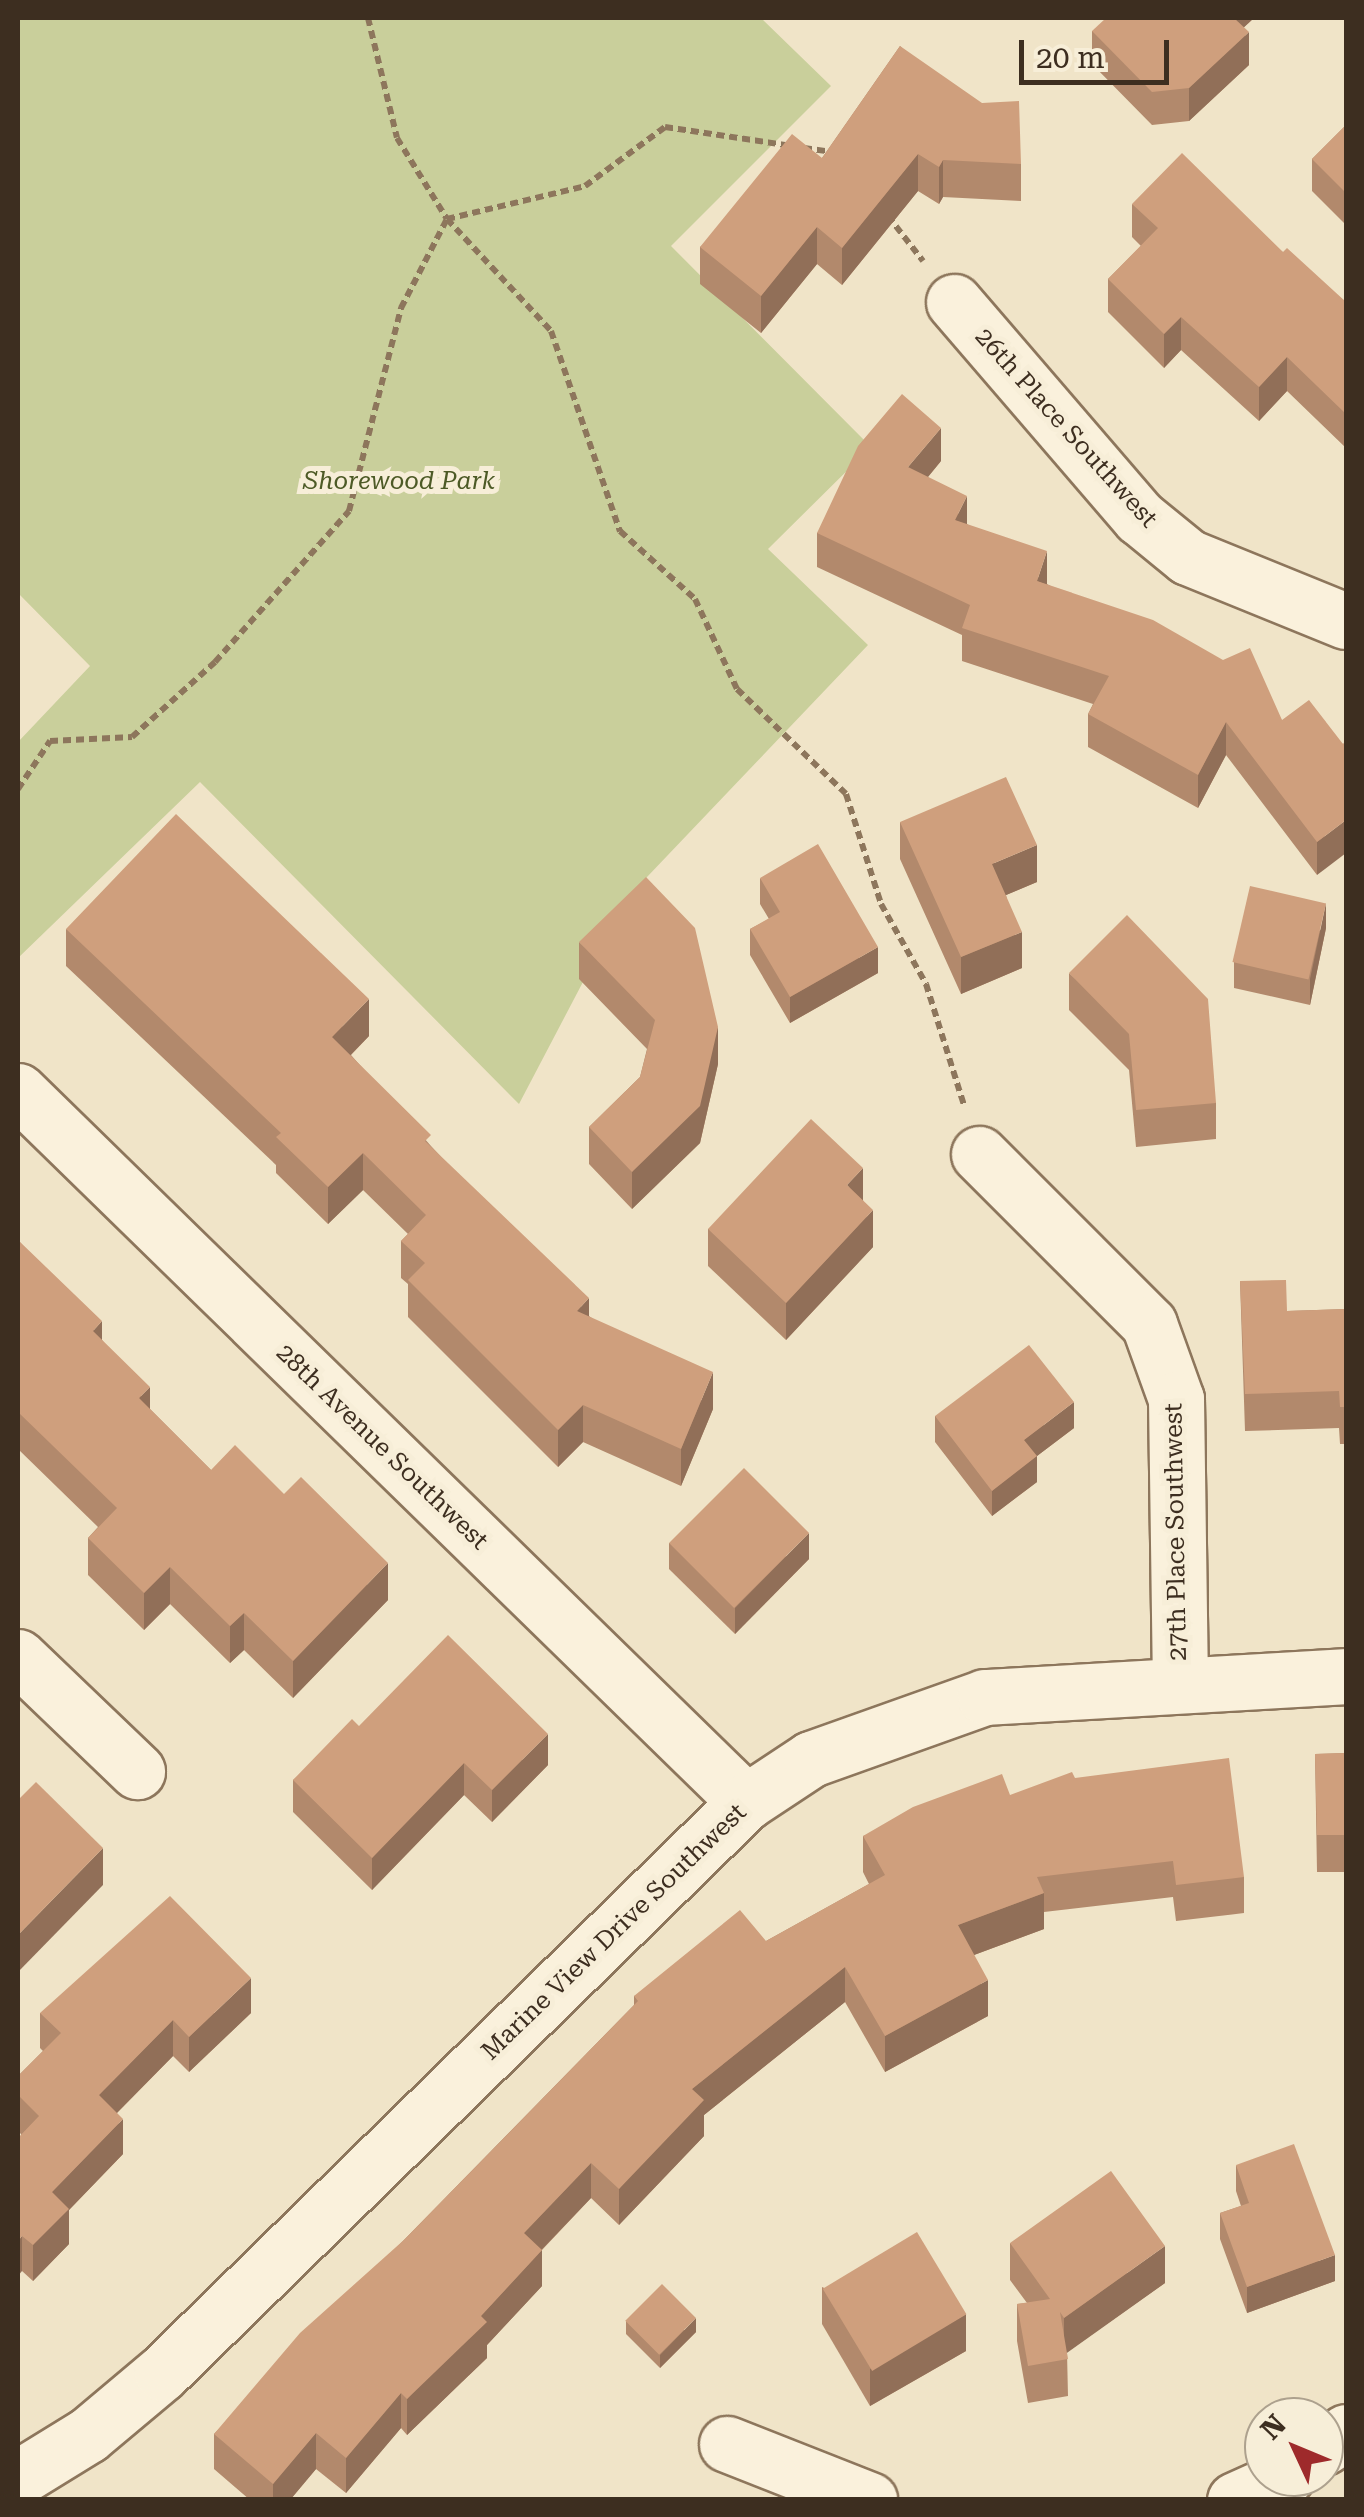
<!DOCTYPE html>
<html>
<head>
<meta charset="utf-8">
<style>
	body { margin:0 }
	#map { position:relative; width:1364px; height:2517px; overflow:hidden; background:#f0e4c8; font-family:"Roboto Serif",serif }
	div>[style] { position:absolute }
	.green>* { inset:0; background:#c9cf9b }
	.path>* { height:6px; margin-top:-3px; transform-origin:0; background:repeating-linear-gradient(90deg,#8d765c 0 8px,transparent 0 13px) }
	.roads { filter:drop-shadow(2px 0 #8d765c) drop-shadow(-2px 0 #8d765c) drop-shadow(0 2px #8d765c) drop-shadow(0 -2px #8d765c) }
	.minor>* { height:55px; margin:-27.5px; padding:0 27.5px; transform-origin:27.5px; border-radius:27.5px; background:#faf1dc }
	.wall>* { inset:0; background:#b2896c }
	.shaded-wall>* { inset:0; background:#916f58 }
	.building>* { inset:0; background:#cf9f7d; transform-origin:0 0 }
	span { translate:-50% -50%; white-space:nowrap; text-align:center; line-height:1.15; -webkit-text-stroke:10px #f7eed8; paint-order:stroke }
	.street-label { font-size:25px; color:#3d2e20 }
	.park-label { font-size:25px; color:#4d5a26; font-style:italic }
	.frame { position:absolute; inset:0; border:20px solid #3d2e20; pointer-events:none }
	.north { position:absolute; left:1244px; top:2397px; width:100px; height:100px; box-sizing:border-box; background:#f7eed8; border:2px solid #ada18e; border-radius:50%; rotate:314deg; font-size:28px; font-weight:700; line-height:40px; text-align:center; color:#3d2e20 }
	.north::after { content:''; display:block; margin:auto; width:35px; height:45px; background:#9e2a2b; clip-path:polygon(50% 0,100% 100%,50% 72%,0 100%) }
	.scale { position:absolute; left:1019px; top:40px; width:150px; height:45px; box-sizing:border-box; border:5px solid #3d2e20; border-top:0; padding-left:12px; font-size:30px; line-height:35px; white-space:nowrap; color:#3d2e20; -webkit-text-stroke:8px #f7eed8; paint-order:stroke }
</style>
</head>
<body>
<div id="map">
	<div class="green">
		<div style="clip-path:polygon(18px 18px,761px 18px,831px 86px,671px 246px,871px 447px,768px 549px,868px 645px,627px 898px,519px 1104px,200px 782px,18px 958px,18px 742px,90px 666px,18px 593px)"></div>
	</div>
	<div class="path">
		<div style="left:368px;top:18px;width:123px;rotate:76.4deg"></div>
		<div style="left:397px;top:138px;width:95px;rotate:58.3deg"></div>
		<div style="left:447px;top:219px;width:153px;rotate:47.1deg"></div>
		<div style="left:551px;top:331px;width:212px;rotate:71deg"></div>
		<div style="left:620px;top:531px;width:101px;rotate:42.2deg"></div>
		<div style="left:695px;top:599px;width:99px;rotate:65deg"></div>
		<div style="left:737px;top:689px;width:151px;rotate:43.9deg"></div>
		<div style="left:846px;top:794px;width:115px;rotate:72.3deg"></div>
		<div style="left:881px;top:904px;width:92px;rotate:60.6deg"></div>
		<div style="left:926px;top:984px;width:127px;rotate:72.6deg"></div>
		<div style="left:804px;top:148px;width:28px;rotate:8deg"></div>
		<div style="left:888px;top:216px;width:57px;rotate:52.1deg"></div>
		<div style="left:18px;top:789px;width:58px;rotate:-56.3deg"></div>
		<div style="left:50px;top:741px;width:82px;rotate:-2.8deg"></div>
		<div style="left:132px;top:737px;width:112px;rotate:-42.1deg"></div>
		<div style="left:215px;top:662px;width:202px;rotate:-48.4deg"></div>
		<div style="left:349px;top:511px;width:210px;rotate:-75.6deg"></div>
		<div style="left:401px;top:308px;width:100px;rotate:-62.7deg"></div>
		<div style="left:447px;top:219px;width:142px;rotate:-13.4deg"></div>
		<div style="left:585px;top:186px;width:99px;rotate:-36.4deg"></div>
		<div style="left:665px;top:127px;width:128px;rotate:8.5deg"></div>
	</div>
	<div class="roads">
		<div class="minor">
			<div style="left:954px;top:302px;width:284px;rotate:49.3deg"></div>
			<div style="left:1139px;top:517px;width:63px;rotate:39.2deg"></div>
			<div style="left:1188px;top:557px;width:170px;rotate:22.1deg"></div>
			<div style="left:18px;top:1091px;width:1018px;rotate:44.32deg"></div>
			<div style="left:979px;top:1154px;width:240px;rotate:45deg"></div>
			<div style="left:1149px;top:1324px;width:80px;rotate:70.2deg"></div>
			<div style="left:1176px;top:1399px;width:285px;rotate:89.2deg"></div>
			<div style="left:18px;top:1657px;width:165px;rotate:43.8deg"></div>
			<div style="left:727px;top:2444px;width:153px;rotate:21.5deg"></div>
			<div style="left:1324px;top:2447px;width:27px;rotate:-34deg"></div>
			<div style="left:18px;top:2478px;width:82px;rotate:-31.6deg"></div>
			<div style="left:88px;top:2435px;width:97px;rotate:-40deg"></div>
			<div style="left:162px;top:2373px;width:817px;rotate:-44.36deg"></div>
			<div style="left:746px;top:1802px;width:78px;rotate:-33.5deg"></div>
			<div style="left:811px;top:1759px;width:185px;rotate:-19.6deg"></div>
			<div style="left:985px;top:1697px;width:362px;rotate:-3.3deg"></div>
			<div style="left:1235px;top:2500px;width:56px;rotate:-24.3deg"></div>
		</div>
	</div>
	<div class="wall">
		<div style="clip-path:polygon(1254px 18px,1244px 27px,1249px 65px,1189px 121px,1152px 125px,1092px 64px,1092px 31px)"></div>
		<div style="clip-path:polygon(900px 46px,1021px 164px,1021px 201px,943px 197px,939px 204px,918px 191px,842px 285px,817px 264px,761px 333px,700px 284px,700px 247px,822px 158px)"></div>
		<div style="clip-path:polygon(1346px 125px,1346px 225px,1312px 191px,1312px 159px)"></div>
		<div style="clip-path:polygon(1132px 204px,1283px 252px,1346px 302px,1346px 448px,1287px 391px,1259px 421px,1181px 350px,1164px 368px,1108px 312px,1108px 279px,1141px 246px,1132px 237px)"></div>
		<div style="clip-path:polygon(941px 461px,928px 477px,967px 524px,1047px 584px,1282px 720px,1343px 744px,1317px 875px,1226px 755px,1198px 808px,1088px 747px,1088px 714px,1093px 704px,962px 661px,962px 635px,817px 567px,817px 533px)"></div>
		<div style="clip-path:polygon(900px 822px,1037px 882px,1006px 895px,1022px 968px,961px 994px,900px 859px)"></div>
		<div style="clip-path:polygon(760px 878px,878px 973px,790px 1023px,750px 955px,750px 929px,769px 919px,760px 904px)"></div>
		<div style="clip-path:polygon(1326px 928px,1310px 1005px,1234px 988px,1234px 962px)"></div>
		<div style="clip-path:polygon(66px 929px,369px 1036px,351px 1055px,431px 1146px,589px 1316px,713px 1409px,681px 1486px,583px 1442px,558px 1467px,408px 1317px,408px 1284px,401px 1278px,401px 1241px,408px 1234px,363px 1190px,328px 1224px,276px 1173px,276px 1165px,66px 966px)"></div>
		<div style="clip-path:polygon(579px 942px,718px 1064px,700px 1143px,632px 1209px,589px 1164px,589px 1127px,640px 1077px,647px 1049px,579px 979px)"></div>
		<div style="clip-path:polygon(1069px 973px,1216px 1103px,1216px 1139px,1136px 1147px,1129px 1070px,1069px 1010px)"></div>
		<div style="clip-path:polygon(863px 1200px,873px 1247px,786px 1340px,708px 1266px,708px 1229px)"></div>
		<div style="clip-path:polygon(18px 1240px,102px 1340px,150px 1409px,211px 1470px,388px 1600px,293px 1698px,244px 1650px,230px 1663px,170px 1604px,144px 1630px,88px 1575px,88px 1538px,98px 1527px,18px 1449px)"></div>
		<div style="clip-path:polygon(1240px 1281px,1287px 1311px,1346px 1309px,1346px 1444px,1340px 1444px,1339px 1428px,1245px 1431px)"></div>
		<div style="clip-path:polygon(935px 1416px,1074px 1428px,1037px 1456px,1037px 1482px,992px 1516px,935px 1442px)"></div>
		<div style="clip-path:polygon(669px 1543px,809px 1559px,735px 1634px,669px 1569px)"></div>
		<div style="clip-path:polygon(359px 1726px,548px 1765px,492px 1822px,464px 1795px,372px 1890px,293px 1812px,293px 1780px)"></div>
		<div style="clip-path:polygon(1346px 1753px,1346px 1897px,1345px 1895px,1344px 1872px,1317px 1872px,1315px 1754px)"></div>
		<div style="clip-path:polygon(1075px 1778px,1244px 1877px,1244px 1913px,1176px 1921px,1173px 1897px,1044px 1912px,1044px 1929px,974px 1955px,988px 2016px,885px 2072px,845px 2002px,704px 2115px,704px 2136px,619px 2225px,591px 2198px,542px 2250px,542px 2286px,487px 2345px,487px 2358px,407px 2435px,401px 2428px,346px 2493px,316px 2469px,290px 2500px,250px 2500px,214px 2469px,214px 2434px,634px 2005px,634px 1996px,766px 1941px,869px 1884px,863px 1872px,863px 1836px)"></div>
		<div style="clip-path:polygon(40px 2013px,251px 2013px,189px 2072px,173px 2056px,117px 2113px,123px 2154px,69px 2210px,69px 2244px,33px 2281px,22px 2271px,21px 2134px,18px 2131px,18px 2076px,43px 2051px,40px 2048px)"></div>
		<div style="clip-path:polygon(1236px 2165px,1335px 2281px,1247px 2313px,1220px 2239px,1220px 2213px,1241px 2206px,1236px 2191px)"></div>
		<div style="clip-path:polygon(1010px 2243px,1165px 2283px,1067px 2352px,1068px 2396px,1028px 2403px,1017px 2341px,1017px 2304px,1027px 2303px,1010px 2280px)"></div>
		<div style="clip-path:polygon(822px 2287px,966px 2351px,870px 2406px,822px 2324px)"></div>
		<div style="clip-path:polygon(626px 2321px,696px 2332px,660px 2368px,626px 2334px)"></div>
	</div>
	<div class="shaded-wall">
		<div style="clip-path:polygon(1227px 18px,1254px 18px,1227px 43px)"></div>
		<div style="clip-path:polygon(1249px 32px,1249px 65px,1189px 121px,1189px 88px)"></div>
		<div style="clip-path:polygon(918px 154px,918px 191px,842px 285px,842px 248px)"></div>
		<div style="clip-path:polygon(943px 160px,943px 197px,939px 204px,939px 167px)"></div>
		<div style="clip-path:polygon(817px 227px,817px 264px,761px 333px,761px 296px)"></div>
		<div style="clip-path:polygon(1181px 317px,1181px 350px,1164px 368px,1164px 334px)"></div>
		<div style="clip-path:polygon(1287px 357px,1287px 391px,1259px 421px,1259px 387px)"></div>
		<div style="clip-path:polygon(941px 428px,941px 461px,908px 501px,908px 467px)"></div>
		<div style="clip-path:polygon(967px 496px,967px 529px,955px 520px)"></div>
		<div style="clip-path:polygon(1047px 551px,1047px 585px,1037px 581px)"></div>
		<div style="clip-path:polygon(1226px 722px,1226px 755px,1198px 808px,1198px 775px)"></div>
		<div style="clip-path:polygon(1346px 820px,1346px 853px,1317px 875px,1317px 842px)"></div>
		<div style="clip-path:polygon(1037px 845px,1037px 882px,992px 901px,992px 864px)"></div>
		<div style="clip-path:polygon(1326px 903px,1326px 928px,1310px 1005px,1310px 979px)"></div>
		<div style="clip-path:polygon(1022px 932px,1022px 968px,961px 994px,961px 957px)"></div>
		<div style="clip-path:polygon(878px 947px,878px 973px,790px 1023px,790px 997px)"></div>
		<div style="clip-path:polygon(369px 999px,369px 1036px,332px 1074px,332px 1037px)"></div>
		<div style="clip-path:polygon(718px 1027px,718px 1064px,700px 1143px,632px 1209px,632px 1172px)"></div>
		<div style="clip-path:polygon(363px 1153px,363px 1190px,328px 1224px,328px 1187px)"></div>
		<div style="clip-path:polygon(863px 1168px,863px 1205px,847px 1185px)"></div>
		<div style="clip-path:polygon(873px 1210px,873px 1247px,786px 1340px,786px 1303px)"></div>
		<div style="clip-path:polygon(589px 1298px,589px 1335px,577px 1311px)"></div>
		<div style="clip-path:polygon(102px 1321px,102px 1358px,93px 1331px)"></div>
		<div style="clip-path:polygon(713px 1372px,713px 1409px,681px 1486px,681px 1449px)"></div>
		<div style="clip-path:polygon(150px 1387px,150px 1424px,139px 1398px)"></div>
		<div style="clip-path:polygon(1074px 1402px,1074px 1428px,1037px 1456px,1037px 1482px,992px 1516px,992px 1491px,1024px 1440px)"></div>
		<div style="clip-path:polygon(583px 1405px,583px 1442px,558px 1467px,558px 1430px)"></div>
		<div style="clip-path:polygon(809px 1533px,809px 1559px,735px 1634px,735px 1608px)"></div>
		<div style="clip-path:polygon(388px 1563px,388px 1600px,293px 1698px,293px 1661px)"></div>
		<div style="clip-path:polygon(170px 1567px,170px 1604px,144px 1630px,144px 1593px)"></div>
		<div style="clip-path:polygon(244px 1613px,244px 1650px,230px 1663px,230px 1626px)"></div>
		<div style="clip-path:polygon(548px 1734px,548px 1765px,492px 1822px,492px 1790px)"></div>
		<div style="clip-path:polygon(464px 1763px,464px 1795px,372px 1890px,372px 1858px)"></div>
		<div style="clip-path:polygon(103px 1848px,103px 1885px,18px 1972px,18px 1935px)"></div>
		<div style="clip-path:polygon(1044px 1893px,1044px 1929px,958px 1961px,958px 1925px)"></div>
		<div style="clip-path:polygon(845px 1967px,845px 2002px,704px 2115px,704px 2136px,619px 2225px,619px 2189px,692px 2089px)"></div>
		<div style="clip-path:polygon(251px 1978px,251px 2013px,189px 2072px,189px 2037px)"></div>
		<div style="clip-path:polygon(988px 1980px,988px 2016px,885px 2072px,885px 2036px)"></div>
		<div style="clip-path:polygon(173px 2020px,173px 2056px,99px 2131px,99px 2095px)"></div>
		<div style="clip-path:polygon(123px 2119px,123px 2154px,69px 2210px,69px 2244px,33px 2281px,33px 2245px,52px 2192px)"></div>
		<div style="clip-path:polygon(591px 2163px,591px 2198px,524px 2268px,524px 2233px)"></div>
		<div style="clip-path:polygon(22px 2236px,22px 2271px,18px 2276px,18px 2241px)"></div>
		<div style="clip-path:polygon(1165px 2246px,1165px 2283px,1064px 2355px,1064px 2318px)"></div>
		<div style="clip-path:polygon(542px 2250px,542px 2286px,487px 2345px,487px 2358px,407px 2435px,407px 2399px,481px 2316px)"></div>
		<div style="clip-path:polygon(1335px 2255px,1335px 2281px,1247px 2313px,1247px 2287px)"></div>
		<div style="clip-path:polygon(966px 2314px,966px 2351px,870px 2406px,870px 2369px)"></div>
		<div style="clip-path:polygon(696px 2318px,696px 2332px,660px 2368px,660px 2355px)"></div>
		<div style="clip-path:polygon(401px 2393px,401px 2428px,346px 2493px,346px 2458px)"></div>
		<div style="clip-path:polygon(316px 2433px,316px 2469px,290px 2500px,273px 2500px,273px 2484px)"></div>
	</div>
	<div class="building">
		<div style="clip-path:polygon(1106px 18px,1234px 18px,1249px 32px,1189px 88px,1152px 92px,1092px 31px)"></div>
		<div style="clip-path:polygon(900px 46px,982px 103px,1019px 101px,1021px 164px,943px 160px,939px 167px,918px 154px,842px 248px,817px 227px,761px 296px,700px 247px,792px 134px,822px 158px)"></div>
		<div style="clip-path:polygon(1346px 125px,1346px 193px,1312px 159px)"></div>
		<div style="clip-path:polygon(1182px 153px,1283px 252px,1287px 248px,1346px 302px,1346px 414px,1287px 357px,1259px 387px,1181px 317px,1164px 334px,1108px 279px,1158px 228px,1132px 204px)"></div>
		<div style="clip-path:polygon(902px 394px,941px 428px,908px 467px,967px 496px,955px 520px,1047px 551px,1037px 581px,1153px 620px,1223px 660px,1250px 648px,1282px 720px,1309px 700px,1343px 744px,1346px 740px,1346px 820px,1317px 842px,1226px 722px,1198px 775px,1088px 714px,1109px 676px,962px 628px,970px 605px,817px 533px,858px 446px)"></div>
		<div style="clip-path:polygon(1006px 777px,1037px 845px,992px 864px,1022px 932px,961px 957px,900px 822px)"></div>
		<div style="clip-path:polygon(176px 814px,369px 999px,332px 1037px,431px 1135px,425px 1141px,589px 1298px,577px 1311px,713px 1372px,681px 1449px,583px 1405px,558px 1430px,408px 1280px,425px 1263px,401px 1241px,426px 1215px,363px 1153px,328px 1187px,276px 1137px,281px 1133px,66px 929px)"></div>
		<div style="clip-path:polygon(818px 844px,878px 947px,790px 997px,750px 929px,780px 912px,760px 878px)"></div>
		<div style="clip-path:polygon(646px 877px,695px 928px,718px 1027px,700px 1106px,632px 1172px,589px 1127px,640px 1077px,655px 1020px,579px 942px)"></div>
		<div style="left:1250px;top:886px;width:78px;height:78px;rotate:13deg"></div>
		<div style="clip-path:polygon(1127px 915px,1208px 999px,1216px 1103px,1136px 1110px,1129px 1034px,1069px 973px)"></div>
		<div style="clip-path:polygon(811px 1119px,863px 1168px,847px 1185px,873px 1210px,786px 1303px,708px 1229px)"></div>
		<div style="clip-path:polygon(18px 1240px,102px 1321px,93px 1331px,150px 1387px,139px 1398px,211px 1470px,235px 1445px,284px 1494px,301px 1477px,388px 1563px,293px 1661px,244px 1613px,230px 1626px,170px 1567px,144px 1593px,88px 1538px,117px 1508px,18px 1412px)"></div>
		<div style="clip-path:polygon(1286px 1280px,1287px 1311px,1346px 1309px,1346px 1407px,1340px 1407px,1339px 1391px,1245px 1394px,1240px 1281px)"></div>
		<div style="clip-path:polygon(1029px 1345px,1074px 1402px,1024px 1440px,1037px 1456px,992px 1491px,935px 1416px)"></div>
		<div style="left:744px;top:1468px;width:92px;height:106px;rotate:45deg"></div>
		<div style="clip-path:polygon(448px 1635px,548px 1734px,492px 1790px,464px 1763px,372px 1858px,293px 1780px,352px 1719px,359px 1726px)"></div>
		<div style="clip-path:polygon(1346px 1753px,1346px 1860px,1345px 1858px,1344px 1835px,1317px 1835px,1315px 1754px)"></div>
		<div style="clip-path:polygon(1229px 1758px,1244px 1877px,1176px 1885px,1173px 1861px,1037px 1877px,1044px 1893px,958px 1925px,988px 1980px,885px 2036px,845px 1967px,692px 2089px,704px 2100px,619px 2189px,591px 2163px,524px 2233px,542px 2250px,481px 2316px,487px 2322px,407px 2399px,401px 2393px,346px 2458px,316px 2433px,273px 2484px,214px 2434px,300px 2333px,405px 2239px,638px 2001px,634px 1996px,740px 1910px,766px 1941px,885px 1875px,863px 1836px,913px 1807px,1002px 1774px,1010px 1795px,1072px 1772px,1075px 1778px)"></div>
		<div style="clip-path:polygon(36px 1782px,103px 1848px,18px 1935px,18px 1800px)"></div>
		<div style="clip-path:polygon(170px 1896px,251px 1978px,189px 2037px,173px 2020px,99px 2095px,123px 2119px,52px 2192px,69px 2209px,33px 2245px,22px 2236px,18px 2241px,18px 2138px,39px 2116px,18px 2095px,18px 2076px,61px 2033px,40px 2013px)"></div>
		<div style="clip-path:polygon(1294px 2144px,1335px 2255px,1247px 2287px,1220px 2213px,1249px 2203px,1236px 2165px)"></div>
		<div style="clip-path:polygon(1111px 2171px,1165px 2246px,1064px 2318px,1060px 2312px,1068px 2359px,1028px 2366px,1017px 2304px,1050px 2299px,1010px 2243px)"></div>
		<div style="left:917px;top:2232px;width:96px;height:110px;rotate:59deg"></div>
		<div style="left:662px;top:2284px;width:48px;height:52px;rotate:45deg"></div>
	</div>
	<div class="street-label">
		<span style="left:1066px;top:428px;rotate:48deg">26th Place Southwest</span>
		<span style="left:382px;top:1447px;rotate:44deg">28th Avenue Southwest</span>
		<span style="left:1176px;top:1532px;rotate:-91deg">27th Place Southwest</span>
		<span style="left:614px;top:1932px;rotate:-44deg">Marine View Drive Southwest</span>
	</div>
	<div class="park-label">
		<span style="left:399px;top:481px">Shorewood Park</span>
	</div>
	<div class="frame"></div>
	<div class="north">N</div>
	<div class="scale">20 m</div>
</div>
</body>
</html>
